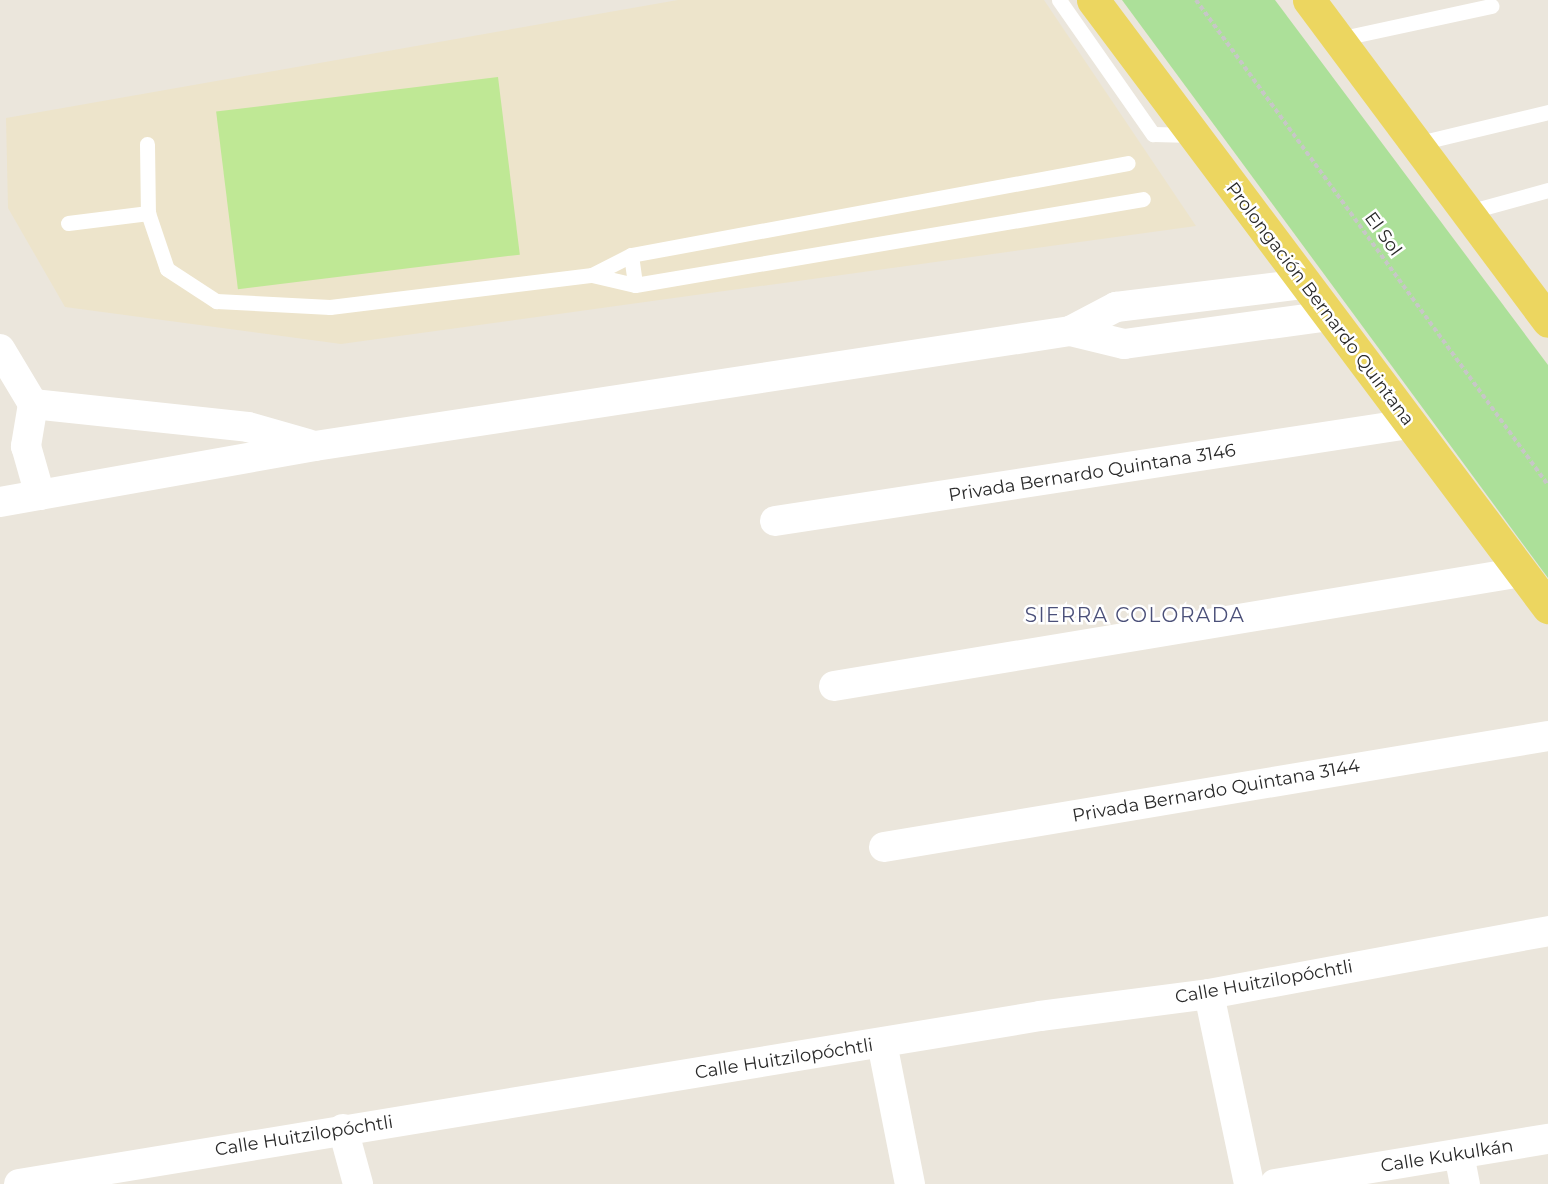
<!DOCTYPE html>
<html>
<head>
<meta charset="utf-8">
<style>
	body { margin:0 }
	#map { position:relative; width:1548px; height:1184px; overflow:hidden; background:#ebe6dc; font-family:Montserrat,sans-serif }
	div>[style] { position:absolute }
	.education>* { inset:0; background:#ede4cb }
	.green>* { inset:0; background:#ace099 }
	.pitch>* { inset:0; background:#bfe895; transform-origin:0 0 }
	.path>* { height:4px; margin-top:-2px; transform-origin:0; background:repeating-linear-gradient(90deg,#c7c7c7 0 4.5px,transparent 0 7.5px) }
	.service>* { height:15px; margin:-7.5px; padding:0 7.5px; transform-origin:7.5px; border-radius:7.5px; background:#fff }
	.minor>* { height:30px; margin:-15px; padding:0 15px; transform-origin:15px; border-radius:15px; background:#fff }
	.primary>* { height:33px; margin:-16.5px; padding:0 16.5px; transform-origin:16.5px; border-radius:16.5px; background:#ecd660 }
	span { translate:-50% -50%; white-space:nowrap; text-align:center; line-height:1.15; -webkit-text-stroke:5px #fff; paint-order:stroke }
	.street-label { font-size:18px; color:#292929 }
	.neighbourhood-label { font-size:20px; color:#4b5079; letter-spacing:1.5px }
</style>
</head>
<body>
<div id="map">
	<div class="education">
		<div style="clip-path:polygon(678px 0,1044px 0,1196px 226px,341px 344px,65px 307px,8px 208px,6px 118px)"></div>
	</div>
	<div class="green">
		<div style="clip-path:polygon(1122px 0,1275px 0,1548px 365px,1548px 578px)"></div>
	</div>
	<div class="pitch">
		<div style="left:498px;top:77px;width:179px;height:284px;rotate:83deg"></div>
	</div>
	<div class="path">
		<div style="left:1196px;top:0;width:599px;rotate:54.03deg"></div>
	</div>
	<div class="service">
		<div style="left:1059px;top:0;width:164px;rotate:55deg"></div>
		<div style="left:1153px;top:134px;width:40px;rotate:1.4deg"></div>
		<div style="left:1338px;top:39px;width:157px;rotate:-12.2deg"></div>
		<div style="left:147px;top:144px;width:69px;rotate:89.2deg"></div>
		<div style="left:148px;top:213px;width:59px;rotate:71.3deg"></div>
		<div style="left:167px;top:269px;width:59px;rotate:33.1deg"></div>
		<div style="left:216px;top:301px;width:114px;rotate:3deg"></div>
		<div style="left:330px;top:307px;width:264px;rotate:-7deg"></div>
		<div style="left:592px;top:275px;width:44px;rotate:-27.1deg"></div>
		<div style="left:631px;top:255px;width:505px;rotate:-10.49deg"></div>
		<div style="left:1415px;top:144px;width:137px;rotate:-13.5deg"></div>
		<div style="left:1468px;top:212px;width:83px;rotate:-15.4deg"></div>
		<div style="left:68px;top:223px;width:81px;rotate:-7.1deg"></div>
		<div style="left:631px;top:255px;width:30px;rotate:82deg"></div>
		<div style="left:592px;top:275px;width:44px;rotate:13.1deg"></div>
		<div style="left:635px;top:285px;width:515px;rotate:-9.61deg"></div>
	</div>
	<div class="minor">
		<div style="left:1070px;top:331px;width:56px;rotate:13.5deg"></div>
		<div style="left:1124px;top:344px;width:206px;rotate:-7.8deg"></div>
		<div style="left:0;top:349px;width:64px;rotate:59deg"></div>
		<div style="left:33px;top:404px;width:43px;rotate:99.5deg"></div>
		<div style="left:26px;top:446px;width:51px;rotate:74.1deg"></div>
		<div style="left:33px;top:404px;width:216px;rotate:6.1deg"></div>
		<div style="left:248px;top:427px;width:62px;rotate:15.8deg"></div>
		<div style="left:0;top:502px;width:320px;rotate:-10.1deg"></div>
		<div style="left:315px;top:446px;width:764px;rotate:-8.66deg"></div>
		<div style="left:1070px;top:331px;width:52px;rotate:-27.6deg"></div>
		<div style="left:1116px;top:307px;width:189px;rotate:-7deg"></div>
		<div style="left:775px;top:521px;width:641px;rotate:-8.7deg"></div>
		<div style="left:834px;top:686px;width:697px;rotate:-9.41deg"></div>
		<div style="left:884px;top:847px;width:673px;rotate:-9.49deg"></div>
		<div style="left:1209px;top:994px;width:194px;rotate:78.1deg"></div>
		<div style="left:882px;top:1043px;width:144px;rotate:78.8deg"></div>
		<div style="left:343px;top:1129px;width:57px;rotate:74.7deg"></div>
		<div style="left:1459px;top:1154px;width:31px;rotate:79deg"></div>
		<div style="left:19px;top:1184px;width:1035px;rotate:-9.34deg"></div>
		<div style="left:1040px;top:1016px;width:170px;rotate:-7.4deg"></div>
		<div style="left:1209px;top:994px;width:345px;rotate:-10.5deg"></div>
		<div style="left:1275px;top:1184px;width:277px;rotate:-9.4deg"></div>
	</div>
	<div class="primary">
		<div style="left:1093px;top:0;width:759px;rotate:53.15deg"></div>
		<div style="left:1309px;top:0;width:400px;rotate:53.3deg"></div>
	</div>
	<div class="street-label">
		<span style="left:1383px;top:234px;rotate:54deg">El Sol</span>
		<span style="left:1320px;top:304px;rotate:53deg">Prolongación Bernardo Quintana</span>
		<span style="left:1092px;top:473px;rotate:-9deg">Privada Bernardo Quintana 3146</span>
		<span style="left:1216px;top:791px;rotate:-10deg">Privada Bernardo Quintana 3144</span>
		<span style="left:1264px;top:982px;rotate:-10deg">Calle Huitzilopóchtli</span>
		<span style="left:784px;top:1059px;rotate:-9deg">Calle Huitzilopóchtli</span>
		<span style="left:304px;top:1136px;rotate:-9deg">Calle Huitzilopóchtli</span>
		<span style="left:1447px;top:1156px;rotate:-9deg">Calle Kukulkán</span>
	</div>
	<div class="neighbourhood-label">
		<span style="left:1135px;top:615px">SIERRA COLORADA</span>
	</div>
</div>
</body>
</html>
